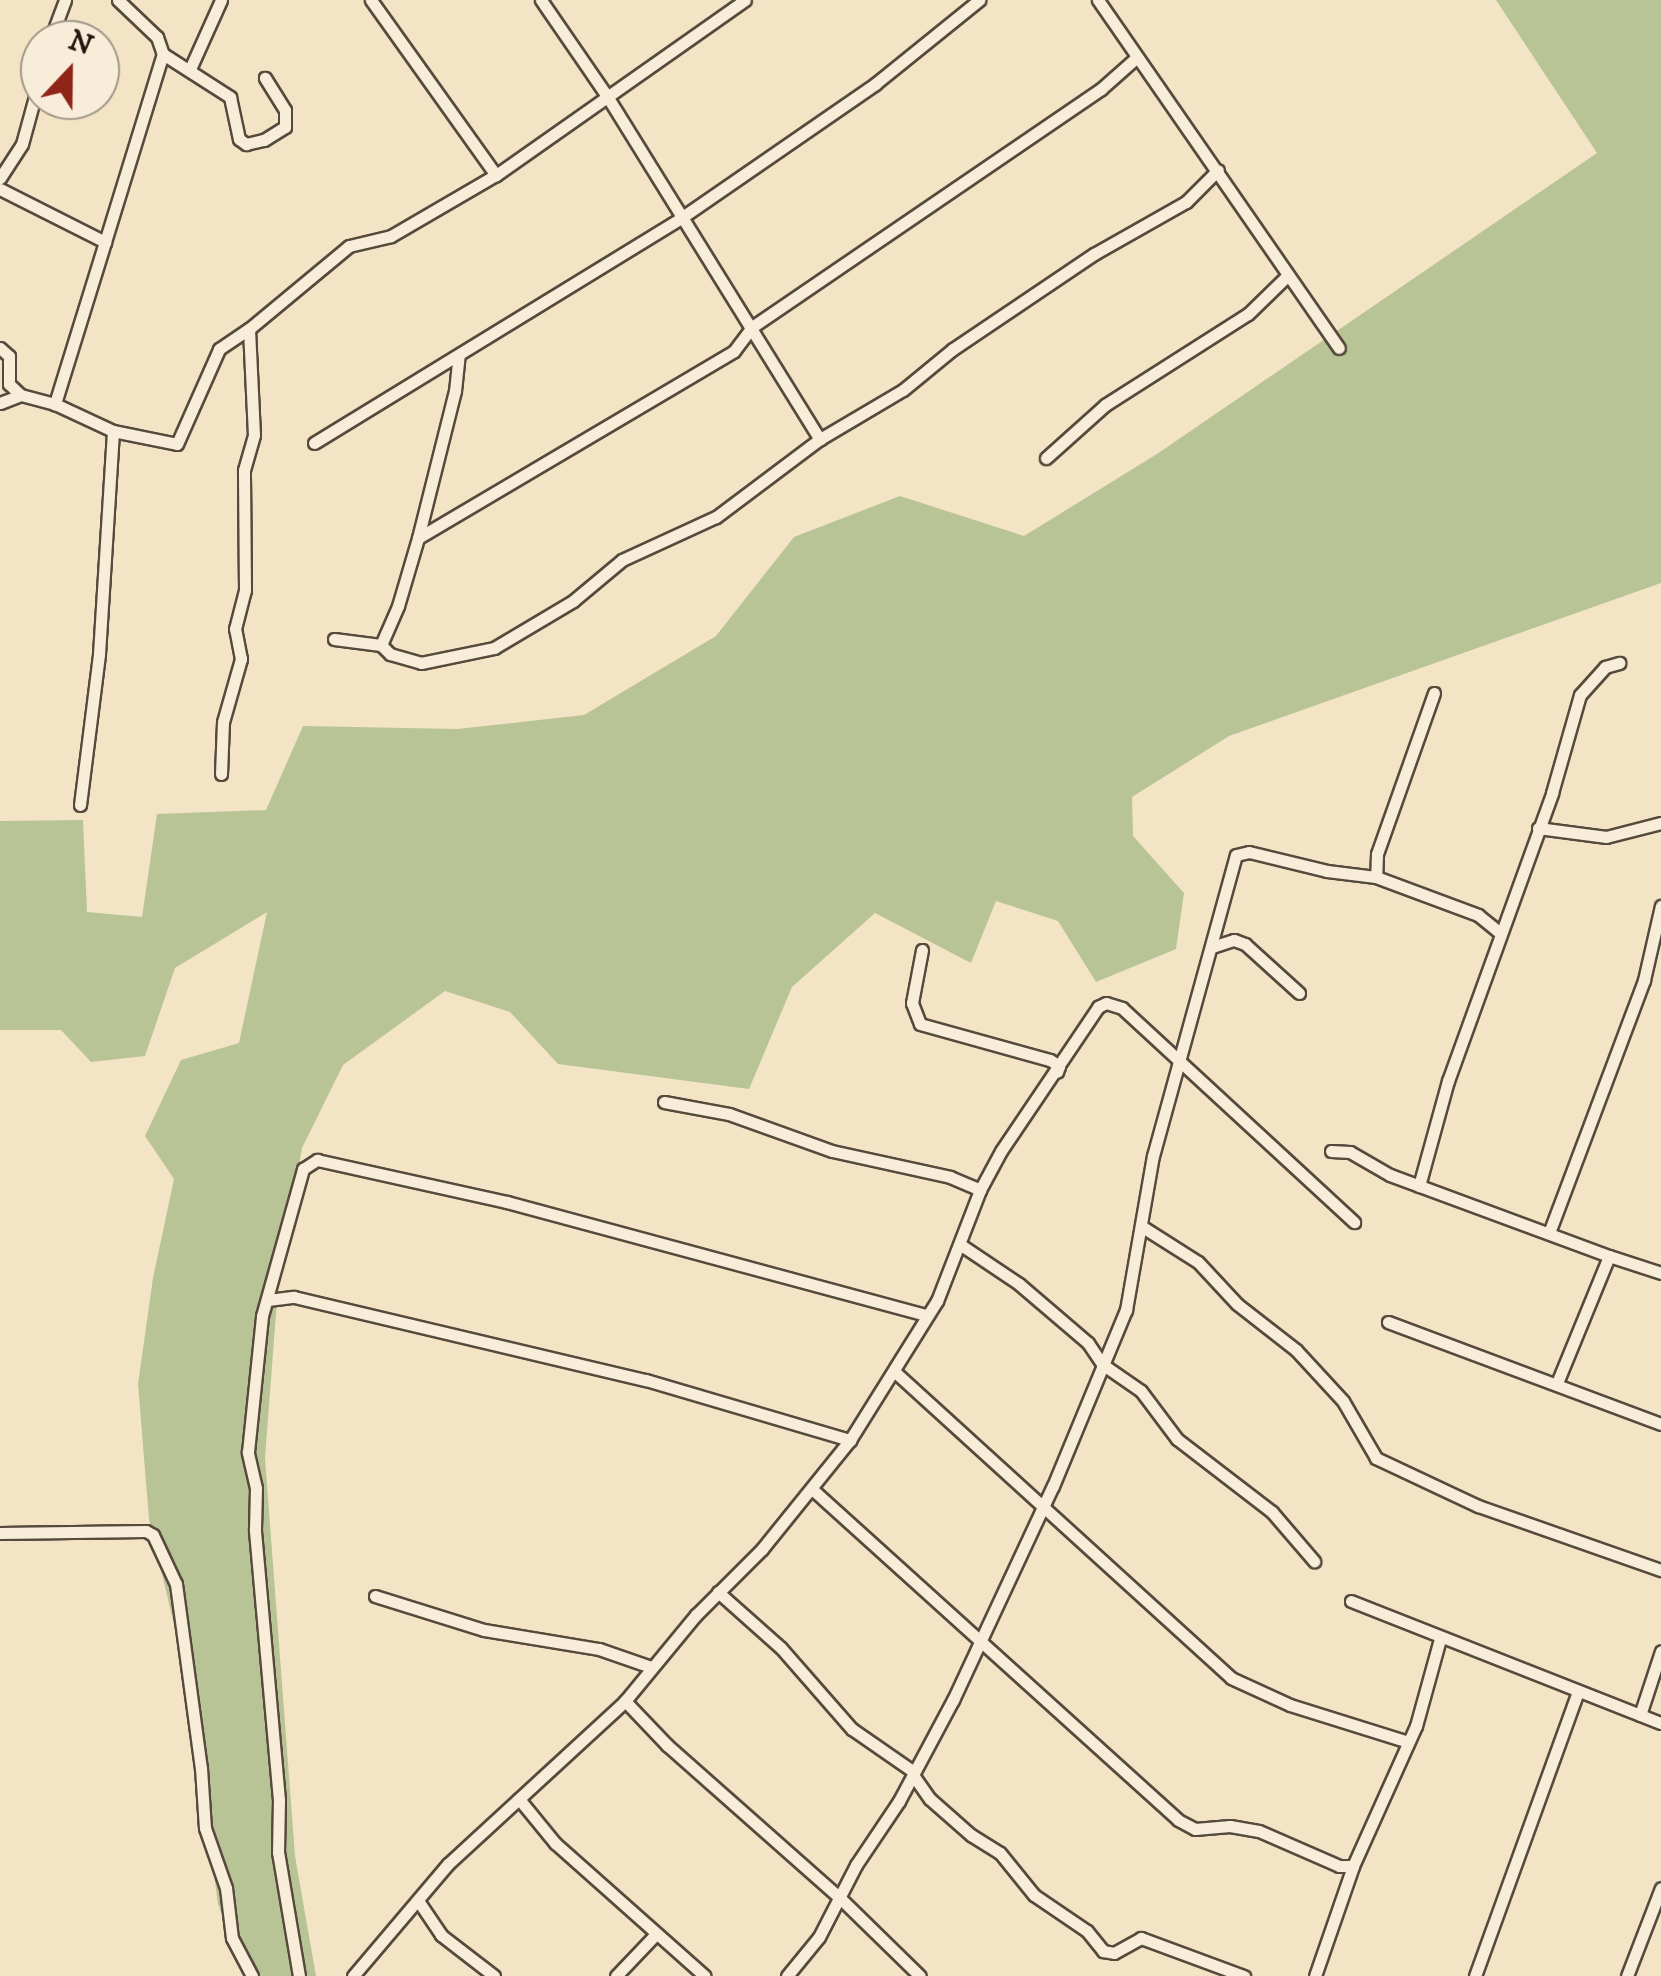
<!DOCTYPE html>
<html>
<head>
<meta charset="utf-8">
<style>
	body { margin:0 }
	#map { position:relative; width:1661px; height:1976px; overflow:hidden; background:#f3e4c5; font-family:"IM FELL DW Pica",serif }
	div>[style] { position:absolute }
	.green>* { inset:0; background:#b9c496 }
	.roads { filter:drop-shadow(2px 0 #564a3c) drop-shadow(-2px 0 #564a3c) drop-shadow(0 2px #564a3c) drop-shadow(0 -2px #564a3c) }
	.street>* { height:11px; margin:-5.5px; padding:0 5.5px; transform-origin:5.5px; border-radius:5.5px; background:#f7edd9 }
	span { translate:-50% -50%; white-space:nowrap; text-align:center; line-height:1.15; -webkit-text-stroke:8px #f7edd9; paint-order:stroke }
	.north { position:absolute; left:20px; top:20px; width:100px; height:100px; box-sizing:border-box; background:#f7edd9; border:2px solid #a29788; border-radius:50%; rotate:22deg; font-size:28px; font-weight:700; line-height:40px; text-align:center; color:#22160f }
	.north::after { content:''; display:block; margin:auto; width:35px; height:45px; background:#8f2418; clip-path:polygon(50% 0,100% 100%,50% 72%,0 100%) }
</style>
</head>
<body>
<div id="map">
	<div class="green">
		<div style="clip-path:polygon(1496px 0,1661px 0,1661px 583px,1229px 736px,1132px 797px,1133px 836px,1184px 893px,1176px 949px,1096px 982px,1058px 921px,996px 901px,971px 963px,875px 913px,792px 987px,749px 1089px,558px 1064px,510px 1012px,445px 991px,343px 1065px,302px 1148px,278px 1287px,265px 1458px,295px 1856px,316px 1976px,245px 1976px,218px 1904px,189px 1688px,149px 1519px,138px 1384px,153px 1278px,174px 1179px,145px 1136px,181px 1060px,239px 1043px,267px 912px,175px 968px,145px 1056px,91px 1062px,61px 1030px,0 1030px,0 821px,83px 820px,87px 912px,142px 917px,157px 814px,266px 810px,303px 726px,457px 729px,584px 715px,716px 636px,794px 537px,900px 496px,1024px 536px,1157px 454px,1597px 153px)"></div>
	</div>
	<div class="roads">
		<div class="street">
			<div style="left:118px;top:0;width:54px;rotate:43.5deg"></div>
			<div style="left:157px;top:37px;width:18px;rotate:71deg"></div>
			<div style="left:163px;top:54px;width:80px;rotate:32.7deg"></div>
			<div style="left:230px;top:97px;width:43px;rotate:77.9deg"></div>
			<div style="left:239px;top:139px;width:9px;rotate:36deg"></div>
			<div style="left:246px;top:144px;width:18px;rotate:-13deg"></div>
			<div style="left:264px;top:140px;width:25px;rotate:-32deg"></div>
			<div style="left:285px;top:127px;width:17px;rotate:-90deg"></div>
			<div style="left:285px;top:110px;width:38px;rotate:-122deg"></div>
			<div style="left:371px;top:0;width:215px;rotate:54.5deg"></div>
			<div style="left:541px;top:0;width:116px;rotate:55.5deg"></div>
			<div style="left:607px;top:96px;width:404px;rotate:58.2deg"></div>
			<div style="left:1098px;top:0;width:423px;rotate:55.3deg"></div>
			<div style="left:50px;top:40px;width:43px;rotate:-69.4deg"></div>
			<div style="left:190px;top:69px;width:76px;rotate:-65.8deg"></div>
			<div style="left:0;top:178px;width:40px;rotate:-57.1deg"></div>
			<div style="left:22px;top:144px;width:68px;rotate:-74.7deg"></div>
			<div style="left:0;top:189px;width:118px;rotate:26.8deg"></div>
			<div style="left:105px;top:242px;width:170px;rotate:107.2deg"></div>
			<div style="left:105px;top:242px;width:197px;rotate:-72.9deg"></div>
			<div style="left:0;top:348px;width:12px;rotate:42deg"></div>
			<div style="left:9px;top:356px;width:28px;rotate:90deg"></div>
			<div style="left:9px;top:384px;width:16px;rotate:43deg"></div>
			<div style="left:0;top:403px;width:22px;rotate:-21deg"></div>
			<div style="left:21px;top:395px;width:35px;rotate:15deg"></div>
			<div style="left:55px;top:404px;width:64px;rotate:25deg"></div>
			<div style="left:113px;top:431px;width:65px;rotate:11.5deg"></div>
			<div style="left:177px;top:444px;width:104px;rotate:-66.1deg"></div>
			<div style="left:219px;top:349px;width:36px;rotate:-34deg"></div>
			<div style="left:314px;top:443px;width:430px;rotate:-31.5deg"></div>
			<div style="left:681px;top:218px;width:236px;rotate:-34.6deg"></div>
			<div style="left:875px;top:84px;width:134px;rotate:-38.9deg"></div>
			<div style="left:1046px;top:458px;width:79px;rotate:-41.9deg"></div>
			<div style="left:1105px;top:405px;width:169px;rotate:-32.5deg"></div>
			<div style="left:1248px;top:314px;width:53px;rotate:-44.2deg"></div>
			<div style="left:418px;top:538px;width:367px;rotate:-30.6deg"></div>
			<div style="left:734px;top:351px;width:30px;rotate:-53deg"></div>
			<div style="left:752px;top:327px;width:422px;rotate:-34.3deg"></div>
			<div style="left:1101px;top:89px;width:47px;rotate:-41.5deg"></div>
			<div style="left:334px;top:639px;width:47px;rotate:7.3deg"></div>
			<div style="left:381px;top:645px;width:13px;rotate:45deg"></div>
			<div style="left:390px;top:654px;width:32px;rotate:16deg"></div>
			<div style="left:421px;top:663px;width:75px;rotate:-11.6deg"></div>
			<div style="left:494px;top:648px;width:92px;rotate:-30.7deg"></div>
			<div style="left:573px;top:601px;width:64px;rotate:-39.9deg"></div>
			<div style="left:622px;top:560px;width:103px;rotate:-24.6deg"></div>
			<div style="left:716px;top:517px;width:130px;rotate:-36.9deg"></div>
			<div style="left:820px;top:439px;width:96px;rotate:-30.6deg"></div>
			<div style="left:903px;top:390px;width:65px;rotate:-39.4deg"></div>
			<div style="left:953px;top:349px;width:170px;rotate:-34deg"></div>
			<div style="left:1094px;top:254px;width:106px;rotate:-29.5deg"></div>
			<div style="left:1186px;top:202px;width:45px;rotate:-45deg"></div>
			<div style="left:381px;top:645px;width:43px;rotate:-66.4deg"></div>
			<div style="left:398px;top:606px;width:71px;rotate:-73.6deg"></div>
			<div style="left:418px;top:538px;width:152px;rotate:-75.9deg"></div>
			<div style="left:455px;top:391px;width:36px;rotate:-84deg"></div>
			<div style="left:1434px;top:693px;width:171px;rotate:109.5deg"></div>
			<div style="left:1377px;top:854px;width:23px;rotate:92deg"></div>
			<div style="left:1376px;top:877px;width:109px;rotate:20.4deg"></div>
			<div style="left:1478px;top:915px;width:28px;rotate:39deg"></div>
			<div style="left:221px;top:774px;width:52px;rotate:-87.8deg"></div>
			<div style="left:223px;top:722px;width:66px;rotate:-74.1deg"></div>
			<div style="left:241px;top:659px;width:31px;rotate:-101deg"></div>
			<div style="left:235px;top:629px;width:40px;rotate:-75.6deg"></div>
			<div style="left:245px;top:590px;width:120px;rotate:-90.5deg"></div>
			<div style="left:244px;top:470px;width:36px;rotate:-74deg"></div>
			<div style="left:254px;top:435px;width:106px;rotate:-92.7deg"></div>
			<div style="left:249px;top:329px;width:130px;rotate:-39.7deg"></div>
			<div style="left:349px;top:246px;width:43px;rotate:-13.4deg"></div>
			<div style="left:391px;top:236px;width:121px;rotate:-30.2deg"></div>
			<div style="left:496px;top:175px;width:304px;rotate:-35.1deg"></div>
			<div style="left:80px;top:805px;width:152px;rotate:-82.8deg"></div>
			<div style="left:99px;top:654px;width:223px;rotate:-86.4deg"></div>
			<div style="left:1538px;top:828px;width:69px;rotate:7.5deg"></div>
			<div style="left:1606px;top:837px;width:57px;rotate:-14.3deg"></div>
			<div style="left:1212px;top:947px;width:23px;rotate:-18deg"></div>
			<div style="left:1234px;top:940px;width:12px;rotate:20deg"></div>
			<div style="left:1245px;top:944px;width:73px;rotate:42.2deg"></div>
			<div style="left:922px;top:950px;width:54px;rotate:100.7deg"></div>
			<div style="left:912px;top:1003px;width:22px;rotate:69deg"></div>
			<div style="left:920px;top:1024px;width:135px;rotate:15.5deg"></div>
			<div style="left:1050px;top:1060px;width:11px;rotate:34deg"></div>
			<div style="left:1059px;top:1066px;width:6px;rotate:108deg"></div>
			<div style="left:664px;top:1102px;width:66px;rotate:10.5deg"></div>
			<div style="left:729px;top:1114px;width:109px;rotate:19.8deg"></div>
			<div style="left:832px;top:1151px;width:121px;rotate:12.4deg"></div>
			<div style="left:950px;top:1177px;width:33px;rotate:23deg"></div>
			<div style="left:1331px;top:1151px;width:19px;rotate:3deg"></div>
			<div style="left:1350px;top:1152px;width:46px;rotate:29.9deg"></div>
			<div style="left:1390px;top:1175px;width:233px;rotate:20.3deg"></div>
			<div style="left:1419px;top:1186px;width:109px;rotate:-74.6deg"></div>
			<div style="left:1448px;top:1081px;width:306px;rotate:-70.1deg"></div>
			<div style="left:1552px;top:793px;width:102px;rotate:-74.1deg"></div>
			<div style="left:1580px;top:695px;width:38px;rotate:-48deg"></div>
			<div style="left:1605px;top:667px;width:15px;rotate:-16deg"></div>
			<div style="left:1141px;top:1226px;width:67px;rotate:32.3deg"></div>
			<div style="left:1198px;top:1262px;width:57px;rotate:47.1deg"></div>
			<div style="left:1237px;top:1304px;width:75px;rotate:37.9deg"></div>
			<div style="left:1296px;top:1350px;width:69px;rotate:47.3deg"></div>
			<div style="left:1343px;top:1401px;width:66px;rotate:59.9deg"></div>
			<div style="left:1376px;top:1458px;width:113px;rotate:25.2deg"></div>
			<div style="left:1478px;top:1506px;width:194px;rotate:19.3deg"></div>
			<div style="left:1549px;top:1233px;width:270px;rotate:-69.4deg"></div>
			<div style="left:1644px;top:980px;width:76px;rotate:-77.1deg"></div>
			<div style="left:961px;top:1245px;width:70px;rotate:33.9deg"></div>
			<div style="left:1019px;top:1284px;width:91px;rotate:40.5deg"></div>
			<div style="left:1088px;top:1343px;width:25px;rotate:56deg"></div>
			<div style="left:1102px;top:1364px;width:47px;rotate:34.7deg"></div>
			<div style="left:1141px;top:1391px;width:60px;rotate:53.1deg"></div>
			<div style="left:1177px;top:1439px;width:120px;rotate:37.5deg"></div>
			<div style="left:1272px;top:1512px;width:65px;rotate:49.4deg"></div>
			<div style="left:268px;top:1300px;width:26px;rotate:-7deg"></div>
			<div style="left:294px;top:1297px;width:362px;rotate:13.3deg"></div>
			<div style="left:646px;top:1380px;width:213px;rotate:16.4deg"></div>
			<div style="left:1388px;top:1322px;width:291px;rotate:20.5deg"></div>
			<div style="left:895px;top:1372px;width:454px;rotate:42.3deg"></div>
			<div style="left:1231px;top:1678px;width:65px;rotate:24.6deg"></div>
			<div style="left:1290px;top:1705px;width:124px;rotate:17.4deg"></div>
			<div style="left:1557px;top:1383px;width:137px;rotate:-67.7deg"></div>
			<div style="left:1609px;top:1256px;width:55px;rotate:18.1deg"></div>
			<div style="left:812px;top:1489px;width:493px;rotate:42.1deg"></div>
			<div style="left:1178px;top:1820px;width:19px;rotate:28deg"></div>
			<div style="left:1195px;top:1829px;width:35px;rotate:-5deg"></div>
			<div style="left:1230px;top:1826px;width:29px;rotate:10deg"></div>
			<div style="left:1259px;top:1831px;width:87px;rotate:23.6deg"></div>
			<div style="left:1339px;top:1866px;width:14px"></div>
			<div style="left:0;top:1533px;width:146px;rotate:-0.8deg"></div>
			<div style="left:146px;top:1531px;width:8px;rotate:30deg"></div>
			<div style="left:153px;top:1535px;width:54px;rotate:64.9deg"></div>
			<div style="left:176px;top:1584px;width:186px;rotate:82.3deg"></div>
			<div style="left:201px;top:1768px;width:60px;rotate:86.2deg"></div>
			<div style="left:205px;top:1828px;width:64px;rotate:70.7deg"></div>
			<div style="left:226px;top:1888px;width:50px;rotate:83.2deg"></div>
			<div style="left:232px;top:1938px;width:43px;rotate:62.2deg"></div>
			<div style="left:718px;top:1592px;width:84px;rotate:41.6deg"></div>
			<div style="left:781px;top:1648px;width:108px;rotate:48.8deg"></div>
			<div style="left:852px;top:1729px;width:75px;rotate:34.7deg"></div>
			<div style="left:375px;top:1596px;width:114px;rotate:17.3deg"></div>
			<div style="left:484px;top:1630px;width:117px;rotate:9.4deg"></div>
			<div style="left:599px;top:1649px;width:55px;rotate:19.1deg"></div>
			<div style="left:1351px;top:1601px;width:333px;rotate:21.5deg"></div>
			<div style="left:625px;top:1701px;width:61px;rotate:46.3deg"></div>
			<div style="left:667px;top:1745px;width:232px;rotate:41.5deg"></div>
			<div style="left:841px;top:1899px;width:110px;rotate:44.3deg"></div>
			<div style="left:1640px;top:1715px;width:67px;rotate:-71.8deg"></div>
			<div style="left:913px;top:1775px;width:29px;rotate:55deg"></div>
			<div style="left:930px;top:1799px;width:55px;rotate:41.3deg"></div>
			<div style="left:971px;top:1835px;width:34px;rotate:32deg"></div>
			<div style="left:1000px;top:1853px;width:54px;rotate:51deg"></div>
			<div style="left:1034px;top:1895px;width:64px;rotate:34.2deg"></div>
			<div style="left:1087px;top:1931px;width:26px;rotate:51deg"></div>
			<div style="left:1103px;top:1951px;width:11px;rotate:10deg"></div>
			<div style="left:1114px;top:1953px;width:31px;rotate:-29deg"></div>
			<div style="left:1141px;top:1938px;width:110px;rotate:20.3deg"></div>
			<div style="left:519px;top:1799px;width:57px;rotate:50.7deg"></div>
			<div style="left:555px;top:1843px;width:200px;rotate:41.6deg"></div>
			<div style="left:419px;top:1902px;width:40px;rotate:56deg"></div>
			<div style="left:441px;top:1935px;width:67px;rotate:37.7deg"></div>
			<div style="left:299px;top:1976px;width:126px;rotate:-99.6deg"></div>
			<div style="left:278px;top:1852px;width:52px;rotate:-88.9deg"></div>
			<div style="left:279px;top:1800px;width:272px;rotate:-95.1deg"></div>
			<div style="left:255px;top:1529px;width:41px;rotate:-88.6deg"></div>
			<div style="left:256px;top:1488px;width:37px;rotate:-103deg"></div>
			<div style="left:248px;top:1452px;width:137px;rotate:-84.1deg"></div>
			<div style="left:262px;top:1316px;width:153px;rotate:-74.4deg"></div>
			<div style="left:303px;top:1169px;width:17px;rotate:-33deg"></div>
			<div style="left:317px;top:1160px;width:195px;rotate:12.5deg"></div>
			<div style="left:507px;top:1202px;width:434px;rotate:15.1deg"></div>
			<div style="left:353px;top:1976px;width:147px;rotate:-49.7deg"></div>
			<div style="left:448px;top:1864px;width:241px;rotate:-42.6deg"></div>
			<div style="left:625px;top:1701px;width:112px;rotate:-50.5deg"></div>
			<div style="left:696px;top:1615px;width:93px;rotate:-45deg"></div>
			<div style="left:762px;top:1549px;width:140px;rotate:-51.1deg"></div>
			<div style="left:850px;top:1440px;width:164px;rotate:-58deg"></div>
			<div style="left:937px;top:1301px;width:119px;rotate:-68.8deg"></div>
			<div style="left:980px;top:1190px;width:44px;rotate:-61.7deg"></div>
			<div style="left:1001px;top:1151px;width:174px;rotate:-56deg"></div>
			<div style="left:1098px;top:1007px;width:9px;rotate:-27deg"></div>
			<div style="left:1106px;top:1003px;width:17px;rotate:17deg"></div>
			<div style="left:1122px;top:1008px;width:316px;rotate:42.7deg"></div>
			<div style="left:616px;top:1976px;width:58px;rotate:-46.4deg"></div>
			<div style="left:787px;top:1976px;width:50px;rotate:-50.6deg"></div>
			<div style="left:819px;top:1937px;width:81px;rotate:-62.8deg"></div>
			<div style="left:856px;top:1865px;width:77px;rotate:-56.1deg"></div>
			<div style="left:899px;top:1801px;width:115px;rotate:-61.9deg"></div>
			<div style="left:953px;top:1700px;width:236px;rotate:-65deg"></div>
			<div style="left:1053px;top:1486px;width:191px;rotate:-67.5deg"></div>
			<div style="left:1126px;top:1310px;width:156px;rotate:-80.1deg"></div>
			<div style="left:1153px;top:1156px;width:312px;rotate:-74.6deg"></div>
			<div style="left:1236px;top:855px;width:13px;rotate:-13deg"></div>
			<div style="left:1249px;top:852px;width:80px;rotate:13.7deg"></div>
			<div style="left:1327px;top:871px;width:49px;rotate:7deg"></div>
			<div style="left:1315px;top:1976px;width:116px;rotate:-70.9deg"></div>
			<div style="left:1353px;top:1866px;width:154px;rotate:-65.8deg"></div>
			<div style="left:1416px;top:1726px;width:90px;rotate:-74.6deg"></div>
			<div style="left:1475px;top:1976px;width:302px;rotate:-70.1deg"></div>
			<div style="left:1627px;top:1976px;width:94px;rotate:-68.9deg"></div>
		</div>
	</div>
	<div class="north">N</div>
</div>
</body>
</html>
